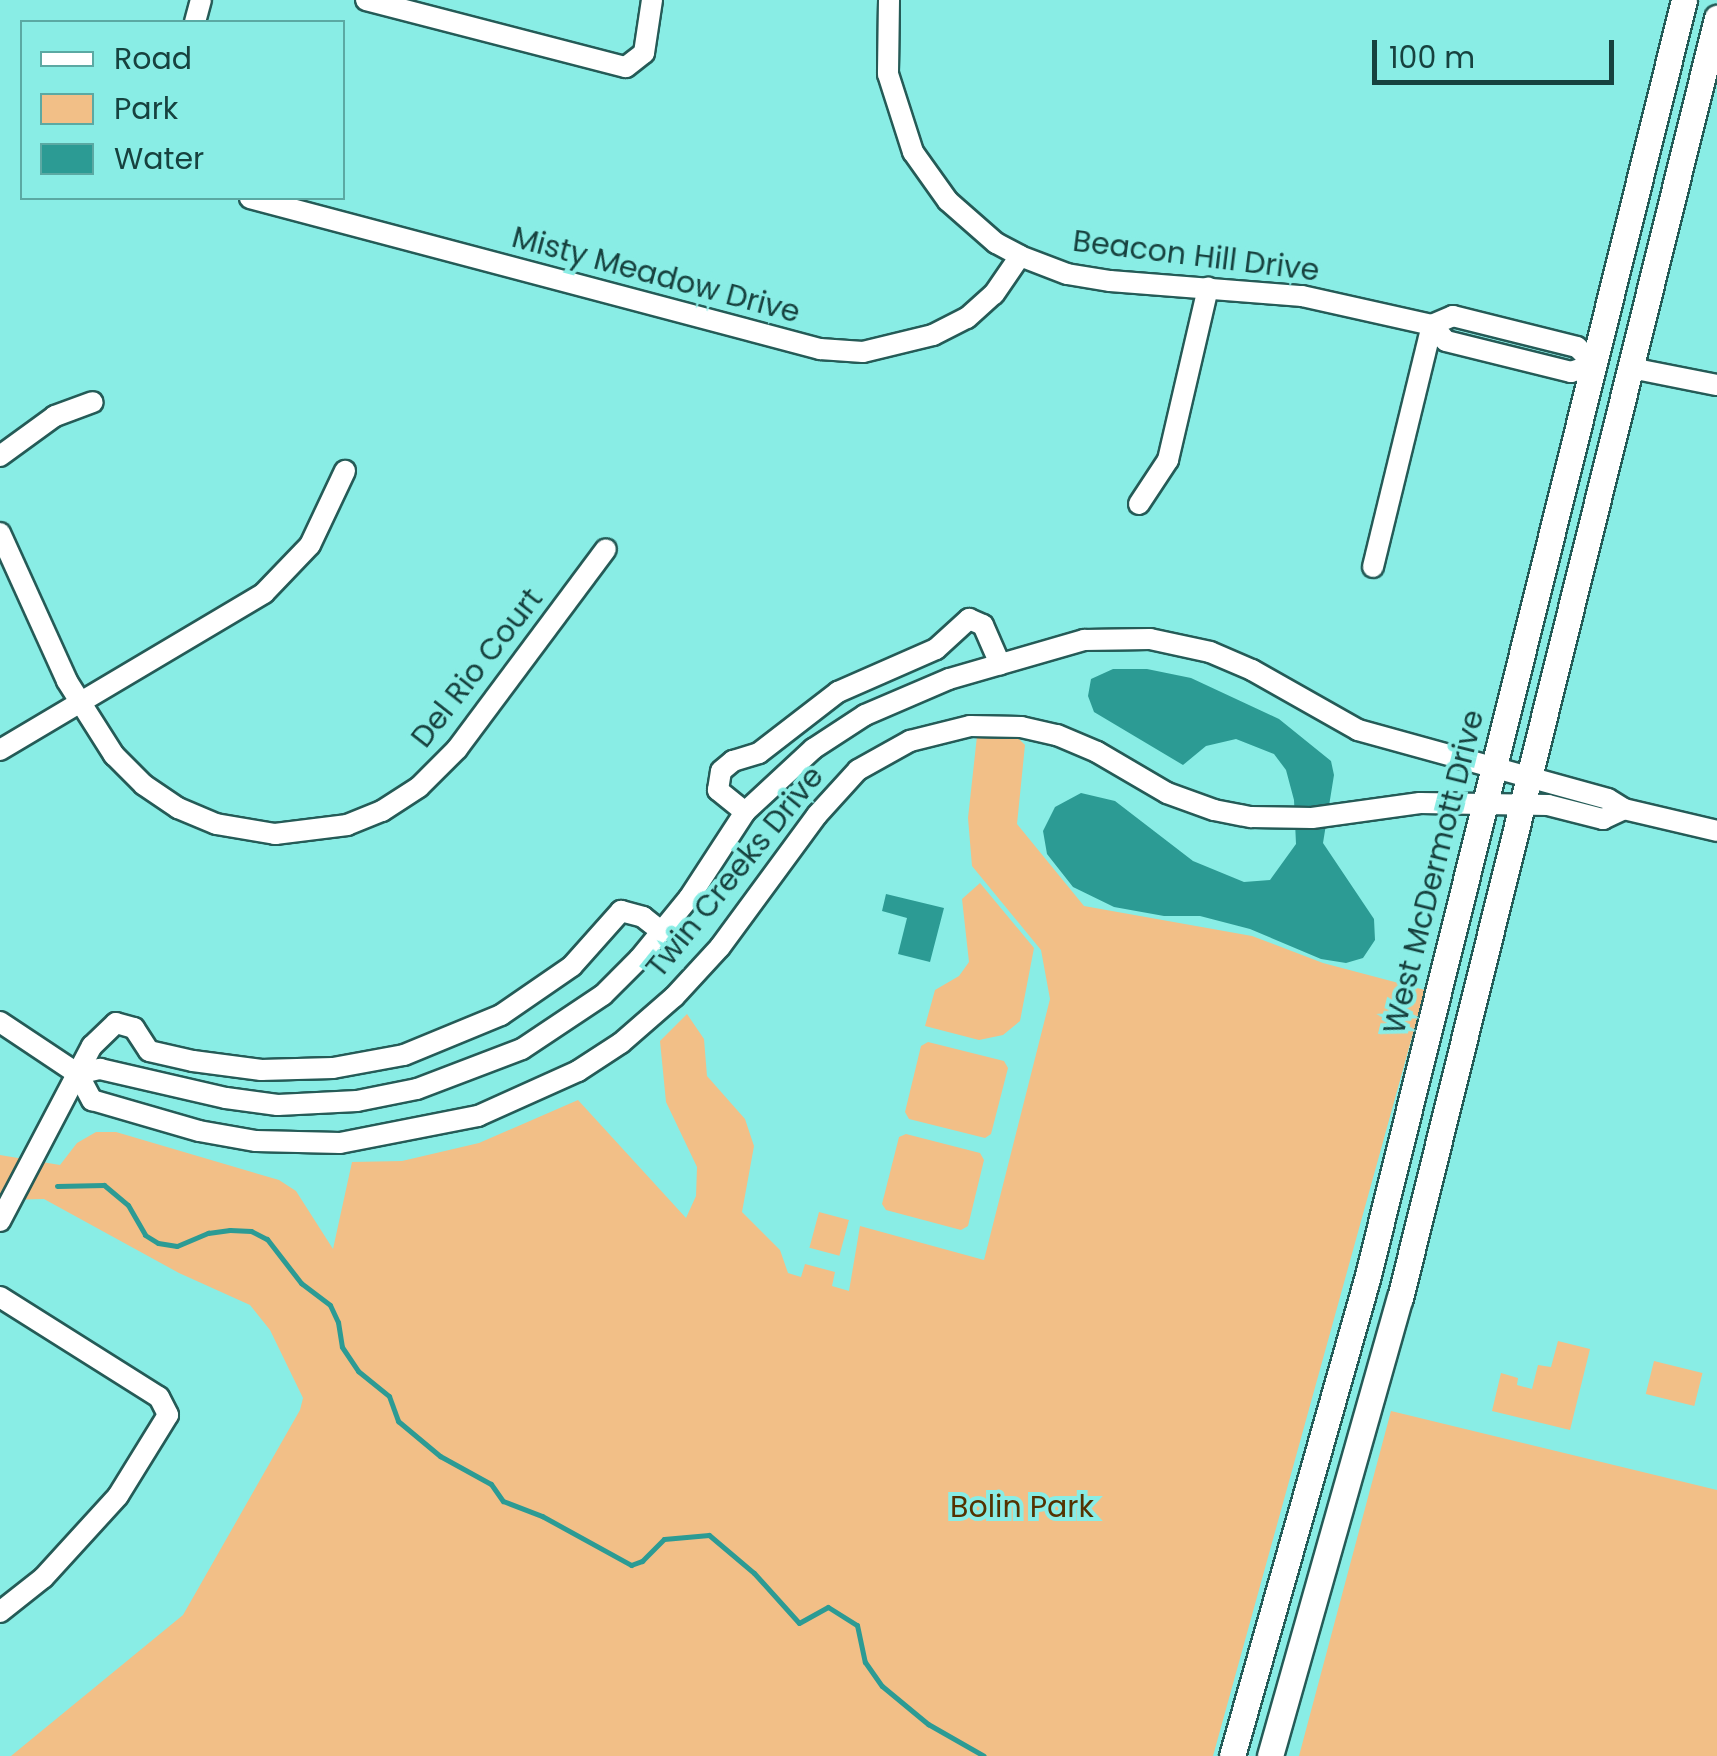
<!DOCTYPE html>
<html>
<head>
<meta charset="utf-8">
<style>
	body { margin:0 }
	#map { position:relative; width:1717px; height:1756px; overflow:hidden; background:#89ede5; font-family:Poppins,sans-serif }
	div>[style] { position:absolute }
	.green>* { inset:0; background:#f2bf87; transform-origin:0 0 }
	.water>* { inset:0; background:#2c9b94 }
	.stream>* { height:5px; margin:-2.5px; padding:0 2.5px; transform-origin:2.5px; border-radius:2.5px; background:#2c9b94 }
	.roads { filter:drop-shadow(2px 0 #255b57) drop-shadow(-2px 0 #255b57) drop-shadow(0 2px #255b57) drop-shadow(0 -2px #255b57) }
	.minor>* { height:20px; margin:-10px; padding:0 10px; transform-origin:10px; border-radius:10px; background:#fff }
	.major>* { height:25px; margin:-12.5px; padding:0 12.5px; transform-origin:12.5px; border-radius:12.5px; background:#fff }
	span { translate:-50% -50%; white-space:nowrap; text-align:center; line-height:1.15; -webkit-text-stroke:8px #89ede5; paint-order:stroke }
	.street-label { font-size:30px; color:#17423f }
	.park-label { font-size:30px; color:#543201 }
	.legend { position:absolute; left:20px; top:20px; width:325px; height:180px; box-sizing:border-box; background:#89ede5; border:2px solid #5ba9a3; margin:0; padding:12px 18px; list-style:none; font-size:30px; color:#17423f }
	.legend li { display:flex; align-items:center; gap:20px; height:50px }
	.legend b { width:50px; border:2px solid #5ba9a3 }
	.scale { position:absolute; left:1372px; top:40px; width:242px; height:45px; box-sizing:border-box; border:5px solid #17423f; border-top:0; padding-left:12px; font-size:30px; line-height:35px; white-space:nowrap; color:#17423f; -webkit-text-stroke:8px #89ede5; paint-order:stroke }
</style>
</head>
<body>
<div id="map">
	<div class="green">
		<div style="clip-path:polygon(977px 736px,1017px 737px,1025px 745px,1017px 824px,1084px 906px,1252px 936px,1323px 963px,1425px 990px,1213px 1756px,11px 1756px,183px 1615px,300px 1410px,303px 1398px,270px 1330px,250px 1305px,179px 1273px,44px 1199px,0 1200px,0 1155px,60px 1165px,77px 1143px,96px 1132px,116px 1132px,279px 1180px,296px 1191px,333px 1249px,352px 1162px,402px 1161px,479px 1143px,578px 1100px,686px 1218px,696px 1196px,697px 1167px,666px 1102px,660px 1041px,687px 1014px,704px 1039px,707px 1076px,745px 1119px,754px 1146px,742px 1212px,780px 1250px,788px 1273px,801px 1277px,805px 1264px,835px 1272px,832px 1286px,849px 1291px,860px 1226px,984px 1260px,1050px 999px,1041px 950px,972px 866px,968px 818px)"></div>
		<div style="clip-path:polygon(980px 883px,1034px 948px,1020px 1021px,1003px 1035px,979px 1040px,925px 1026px,935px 990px,959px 976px,969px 962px,962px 899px)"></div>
		<div style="clip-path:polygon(928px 1042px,1004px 1061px,1008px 1068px,991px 1134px,985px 1138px,909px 1119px,905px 1112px,921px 1046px)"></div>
		<div style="clip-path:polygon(906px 1134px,980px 1153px,984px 1160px,968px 1226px,961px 1230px,886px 1210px,882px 1204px,899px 1137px)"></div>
		<div style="left:819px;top:1212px;width:31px;height:37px;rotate:15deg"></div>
		<div style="clip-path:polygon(1558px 1341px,1590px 1349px,1570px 1430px,1492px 1411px,1501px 1373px,1518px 1378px,1517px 1385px,1532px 1389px,1538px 1365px,1551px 1367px)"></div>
		<div style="left:1654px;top:1361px;width:50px;height:34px;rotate:14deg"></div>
		<div style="clip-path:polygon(1391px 1411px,1717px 1490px,1717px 1756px,1299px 1756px)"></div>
	</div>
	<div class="water">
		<div style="clip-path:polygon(1113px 669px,1147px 669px,1191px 678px,1279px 719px,1331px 761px,1334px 775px,1323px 843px,1374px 919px,1375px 940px,1363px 958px,1346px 963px,1321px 959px,1250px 929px,1200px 916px,1164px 916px,1114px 907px,1073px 887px,1047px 854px,1043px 831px,1055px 807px,1081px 793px,1115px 801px,1193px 861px,1244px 882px,1270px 880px,1296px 844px,1294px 800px,1286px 770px,1274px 754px,1236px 739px,1206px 746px,1183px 765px,1094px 712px,1088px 696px,1091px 679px)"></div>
		<div style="clip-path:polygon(886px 894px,944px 908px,930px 962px,898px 954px,907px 918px,882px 911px)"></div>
	</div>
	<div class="stream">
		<div style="left:57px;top:1186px;width:47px;rotate:-1.2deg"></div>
		<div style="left:104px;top:1185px;width:31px;rotate:40deg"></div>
		<div style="left:128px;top:1205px;width:34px;rotate:60deg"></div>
		<div style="left:145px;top:1235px;width:15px;rotate:32deg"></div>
		<div style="left:158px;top:1243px;width:19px;rotate:9deg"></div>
		<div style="left:177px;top:1246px;width:34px;rotate:-23deg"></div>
		<div style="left:208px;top:1233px;width:22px;rotate:-8deg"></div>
		<div style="left:230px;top:1230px;width:21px;rotate:3deg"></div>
		<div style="left:251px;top:1231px;width:18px;rotate:27deg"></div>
		<div style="left:267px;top:1239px;width:56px;rotate:52.3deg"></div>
		<div style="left:301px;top:1283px;width:36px;rotate:37deg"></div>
		<div style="left:330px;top:1305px;width:19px;rotate:65deg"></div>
		<div style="left:338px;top:1322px;width:25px;rotate:81deg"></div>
		<div style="left:342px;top:1347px;width:29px;rotate:56deg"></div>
		<div style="left:358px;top:1371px;width:40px;rotate:39deg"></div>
		<div style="left:389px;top:1396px;width:27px;rotate:70deg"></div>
		<div style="left:398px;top:1421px;width:55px;rotate:39.8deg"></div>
		<div style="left:440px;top:1456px;width:58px;rotate:28.8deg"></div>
		<div style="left:491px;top:1484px;width:21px;rotate:55deg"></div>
		<div style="left:503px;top:1501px;width:42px;rotate:21deg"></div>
		<div style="left:542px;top:1516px;width:102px;rotate:28.8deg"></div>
		<div style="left:631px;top:1565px;width:12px;rotate:-20deg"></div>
		<div style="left:642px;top:1561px;width:31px;rotate:-45deg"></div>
		<div style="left:664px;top:1539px;width:45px;rotate:-5.1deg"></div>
		<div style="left:709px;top:1535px;width:59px;rotate:40.2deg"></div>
		<div style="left:754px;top:1573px;width:67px;rotate:48deg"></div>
		<div style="left:799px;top:1623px;width:33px;rotate:-29deg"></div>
		<div style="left:828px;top:1607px;width:34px;rotate:32deg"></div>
		<div style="left:857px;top:1625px;width:38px;rotate:78deg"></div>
		<div style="left:865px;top:1662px;width:29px;rotate:55deg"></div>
		<div style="left:882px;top:1686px;width:60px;rotate:39.6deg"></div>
		<div style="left:928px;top:1724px;width:64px;rotate:29.7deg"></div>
	</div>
	<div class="roads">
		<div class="minor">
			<div style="left:366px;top:0;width:268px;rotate:14.5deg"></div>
			<div style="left:626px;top:67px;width:23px;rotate:-38deg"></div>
			<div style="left:644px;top:53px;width:54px;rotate:-81.4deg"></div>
			<div style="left:889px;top:0;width:74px;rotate:90.8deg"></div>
			<div style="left:888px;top:74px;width:82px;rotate:72.2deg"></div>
			<div style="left:913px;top:152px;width:60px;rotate:54.5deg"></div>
			<div style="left:948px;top:201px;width:64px;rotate:41.2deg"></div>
			<div style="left:996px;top:243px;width:27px;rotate:28deg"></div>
			<div style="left:1020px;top:256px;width:50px;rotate:21deg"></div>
			<div style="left:1067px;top:274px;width:44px;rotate:9.2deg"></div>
			<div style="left:1110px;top:281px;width:193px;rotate:4.5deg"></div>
			<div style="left:1302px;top:296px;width:133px;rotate:12.6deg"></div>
			<div style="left:1432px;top:325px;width:21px;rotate:49deg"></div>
			<div style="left:1446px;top:341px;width:129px;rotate:13.9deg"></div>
			<div style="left:1571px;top:372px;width:24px;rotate:-19deg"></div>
			<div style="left:1594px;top:364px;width:24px;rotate:-135deg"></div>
			<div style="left:1577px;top:347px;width:128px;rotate:-166deg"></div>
			<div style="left:1453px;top:316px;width:23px;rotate:157deg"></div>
			<div style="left:195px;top:22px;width:23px;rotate:-75deg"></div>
			<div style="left:250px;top:198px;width:590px;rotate:14.84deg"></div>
			<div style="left:820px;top:349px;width:43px;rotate:4deg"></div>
			<div style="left:863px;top:352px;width:72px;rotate:-13.7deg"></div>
			<div style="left:933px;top:335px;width:38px;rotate:-27deg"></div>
			<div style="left:967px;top:318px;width:36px;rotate:-42deg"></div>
			<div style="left:994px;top:294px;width:46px;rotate:-55.6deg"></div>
			<div style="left:1631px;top:368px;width:88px;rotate:11.2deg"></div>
			<div style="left:0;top:456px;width:68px;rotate:-36deg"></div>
			<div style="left:55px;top:416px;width:40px;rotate:-20.2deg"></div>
			<div style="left:1139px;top:504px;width:53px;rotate:-56.6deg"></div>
			<div style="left:1168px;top:460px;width:177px;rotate:-76.9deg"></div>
			<div style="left:0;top:533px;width:162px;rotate:65.6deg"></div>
			<div style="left:67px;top:681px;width:88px;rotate:57.6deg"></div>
			<div style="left:114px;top:755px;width:42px;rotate:45deg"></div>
			<div style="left:144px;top:785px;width:41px;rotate:34.1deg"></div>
			<div style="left:178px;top:808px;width:41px;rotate:22.8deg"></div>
			<div style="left:216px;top:824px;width:60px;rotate:9.6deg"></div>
			<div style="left:275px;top:834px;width:73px;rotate:-7.1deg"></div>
			<div style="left:347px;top:825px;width:38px;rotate:-22deg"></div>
			<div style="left:382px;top:811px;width:44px;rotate:-33deg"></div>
			<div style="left:419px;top:787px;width:54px;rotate:-45deg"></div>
			<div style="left:457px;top:749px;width:249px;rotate:-53.3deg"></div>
			<div style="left:1373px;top:567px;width:249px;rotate:-76.3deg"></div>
			<div style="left:0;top:750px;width:307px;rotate:-30.7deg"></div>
			<div style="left:264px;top:593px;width:66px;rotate:-46.2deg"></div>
			<div style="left:310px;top:545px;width:82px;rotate:-64.7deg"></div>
			<div style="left:745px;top:812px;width:35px;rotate:-141deg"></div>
			<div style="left:718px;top:790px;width:19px;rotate:-81deg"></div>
			<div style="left:721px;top:771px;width:16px;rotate:-40deg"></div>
			<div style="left:733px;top:761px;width:27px;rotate:-17deg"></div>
			<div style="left:759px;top:753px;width:100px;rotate:-37.7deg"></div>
			<div style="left:838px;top:692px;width:107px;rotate:-23.7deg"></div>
			<div style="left:936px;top:649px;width:45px;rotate:-42.3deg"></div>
			<div style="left:969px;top:619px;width:15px;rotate:23deg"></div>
			<div style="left:983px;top:625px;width:43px;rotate:66.4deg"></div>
			<div style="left:0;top:1022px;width:94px;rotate:33.7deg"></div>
			<div style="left:78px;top:1074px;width:30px;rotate:62deg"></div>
			<div style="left:92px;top:1100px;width:111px;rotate:16.2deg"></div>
			<div style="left:199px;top:1131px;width:58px;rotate:10deg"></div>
			<div style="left:256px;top:1141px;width:84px;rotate:1.4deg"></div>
			<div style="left:340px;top:1143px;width:141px;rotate:-11.1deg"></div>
			<div style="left:478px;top:1116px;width:110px;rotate:-24.2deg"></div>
			<div style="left:578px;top:1071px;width:51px;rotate:-33.1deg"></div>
			<div style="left:621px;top:1043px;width:70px;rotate:-41deg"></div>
			<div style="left:674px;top:997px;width:68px;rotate:-47.4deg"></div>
			<div style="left:720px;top:947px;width:164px;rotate:-53.7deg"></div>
			<div style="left:817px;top:815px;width:61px;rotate:-47.7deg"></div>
			<div style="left:858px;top:770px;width:60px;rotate:-29.1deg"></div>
			<div style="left:910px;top:741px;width:62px;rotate:-14deg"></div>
			<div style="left:970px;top:726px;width:51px;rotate:1.1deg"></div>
			<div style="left:1021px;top:727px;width:37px;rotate:13deg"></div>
			<div style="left:1057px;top:735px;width:43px;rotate:23deg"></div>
			<div style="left:1097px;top:752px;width:81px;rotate:30.4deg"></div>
			<div style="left:1167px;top:793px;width:50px;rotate:19.9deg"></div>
			<div style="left:1214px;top:810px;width:38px;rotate:11deg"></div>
			<div style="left:1251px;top:817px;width:61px;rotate:0.9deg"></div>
			<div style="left:1312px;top:818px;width:109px;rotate:-7.9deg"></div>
			<div style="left:1420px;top:803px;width:128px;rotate:0.9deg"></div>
			<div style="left:1548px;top:805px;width:57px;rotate:14.3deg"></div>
			<div style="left:1603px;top:819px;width:23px;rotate:-25deg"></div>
			<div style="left:78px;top:1074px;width:23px;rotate:-13deg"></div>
			<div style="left:100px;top:1069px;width:129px;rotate:13deg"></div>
			<div style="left:226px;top:1098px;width:52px;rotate:7.7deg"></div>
			<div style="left:278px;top:1105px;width:79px;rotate:-2.9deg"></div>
			<div style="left:357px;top:1101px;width:61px;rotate:-11.3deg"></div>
			<div style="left:417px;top:1089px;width:112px;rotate:-20.9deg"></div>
			<div style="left:522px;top:1049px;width:97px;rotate:-33.7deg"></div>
			<div style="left:603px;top:995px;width:51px;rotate:-45deg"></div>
			<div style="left:639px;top:959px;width:79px;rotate:-50.7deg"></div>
			<div style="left:689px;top:898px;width:103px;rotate:-56.9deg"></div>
			<div style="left:745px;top:812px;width:93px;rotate:-42.8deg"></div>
			<div style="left:813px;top:749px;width:62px;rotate:-33.2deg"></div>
			<div style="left:865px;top:715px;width:91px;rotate:-23.2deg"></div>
			<div style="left:949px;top:679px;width:141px;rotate:-16.1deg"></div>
			<div style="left:1084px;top:640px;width:66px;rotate:-0.9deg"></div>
			<div style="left:1150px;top:639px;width:61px;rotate:12.2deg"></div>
			<div style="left:1210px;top:652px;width:46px;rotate:23.2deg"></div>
			<div style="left:1252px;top:670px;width:122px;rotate:29.5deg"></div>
			<div style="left:1358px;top:730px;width:259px;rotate:15.4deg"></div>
			<div style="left:1608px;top:799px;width:19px;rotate:32deg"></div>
			<div style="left:1624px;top:809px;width:96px;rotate:13.3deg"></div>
			<div style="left:0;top:1221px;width:198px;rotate:-62.3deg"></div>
			<div style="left:92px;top:1046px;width:33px;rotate:-44deg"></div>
			<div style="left:116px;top:1023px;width:19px;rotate:16deg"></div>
			<div style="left:134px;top:1028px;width:27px;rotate:57deg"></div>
			<div style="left:149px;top:1051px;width:45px;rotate:12.8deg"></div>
			<div style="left:193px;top:1061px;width:69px;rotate:7.5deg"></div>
			<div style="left:261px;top:1070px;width:72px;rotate:-1.6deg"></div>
			<div style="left:333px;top:1068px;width:72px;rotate:-10.4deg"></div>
			<div style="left:404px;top:1055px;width:105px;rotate:-22.4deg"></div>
			<div style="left:501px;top:1015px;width:86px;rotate:-34.6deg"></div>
			<div style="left:572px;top:966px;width:74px;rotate:-48.3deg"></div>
			<div style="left:621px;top:911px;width:23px;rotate:15deg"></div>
			<div style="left:643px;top:917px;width:24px;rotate:38deg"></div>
			<div style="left:0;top:1297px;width:188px;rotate:32.2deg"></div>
			<div style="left:159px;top:1397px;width:20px;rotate:63deg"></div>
			<div style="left:168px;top:1415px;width:95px;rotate:121.7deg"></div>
			<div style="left:118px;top:1496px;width:111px;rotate:132.4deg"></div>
			<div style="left:43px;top:1578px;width:55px;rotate:141.7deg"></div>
		</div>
		<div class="major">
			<div style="left:1232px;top:1756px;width:496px;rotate:-74.2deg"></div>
			<div style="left:1367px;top:1279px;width:1318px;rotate:-76.08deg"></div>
			<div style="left:1270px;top:1756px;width:476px;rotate:-74.2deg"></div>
			<div style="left:1400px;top:1298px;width:1319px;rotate:-76.09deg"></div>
		</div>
	</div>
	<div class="street-label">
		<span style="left:1196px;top:256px;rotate:7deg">Beacon Hill Drive</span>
		<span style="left:656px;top:275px;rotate:15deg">Misty Meadow Drive</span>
		<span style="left:477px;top:668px;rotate:-52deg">Del Rio Court</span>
		<span style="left:735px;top:872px;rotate:-51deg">Twin Creeks Drive</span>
		<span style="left:1434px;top:872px;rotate:-76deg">West McDermott Drive</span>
	</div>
	<div class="park-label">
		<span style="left:1022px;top:1507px">Bolin Park</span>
	</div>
	<ul class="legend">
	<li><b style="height:12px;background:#fff"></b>Road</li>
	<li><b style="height:28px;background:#f2bf87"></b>Park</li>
	<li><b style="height:28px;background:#2c9b94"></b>Water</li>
	</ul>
	<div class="scale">100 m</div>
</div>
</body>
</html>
